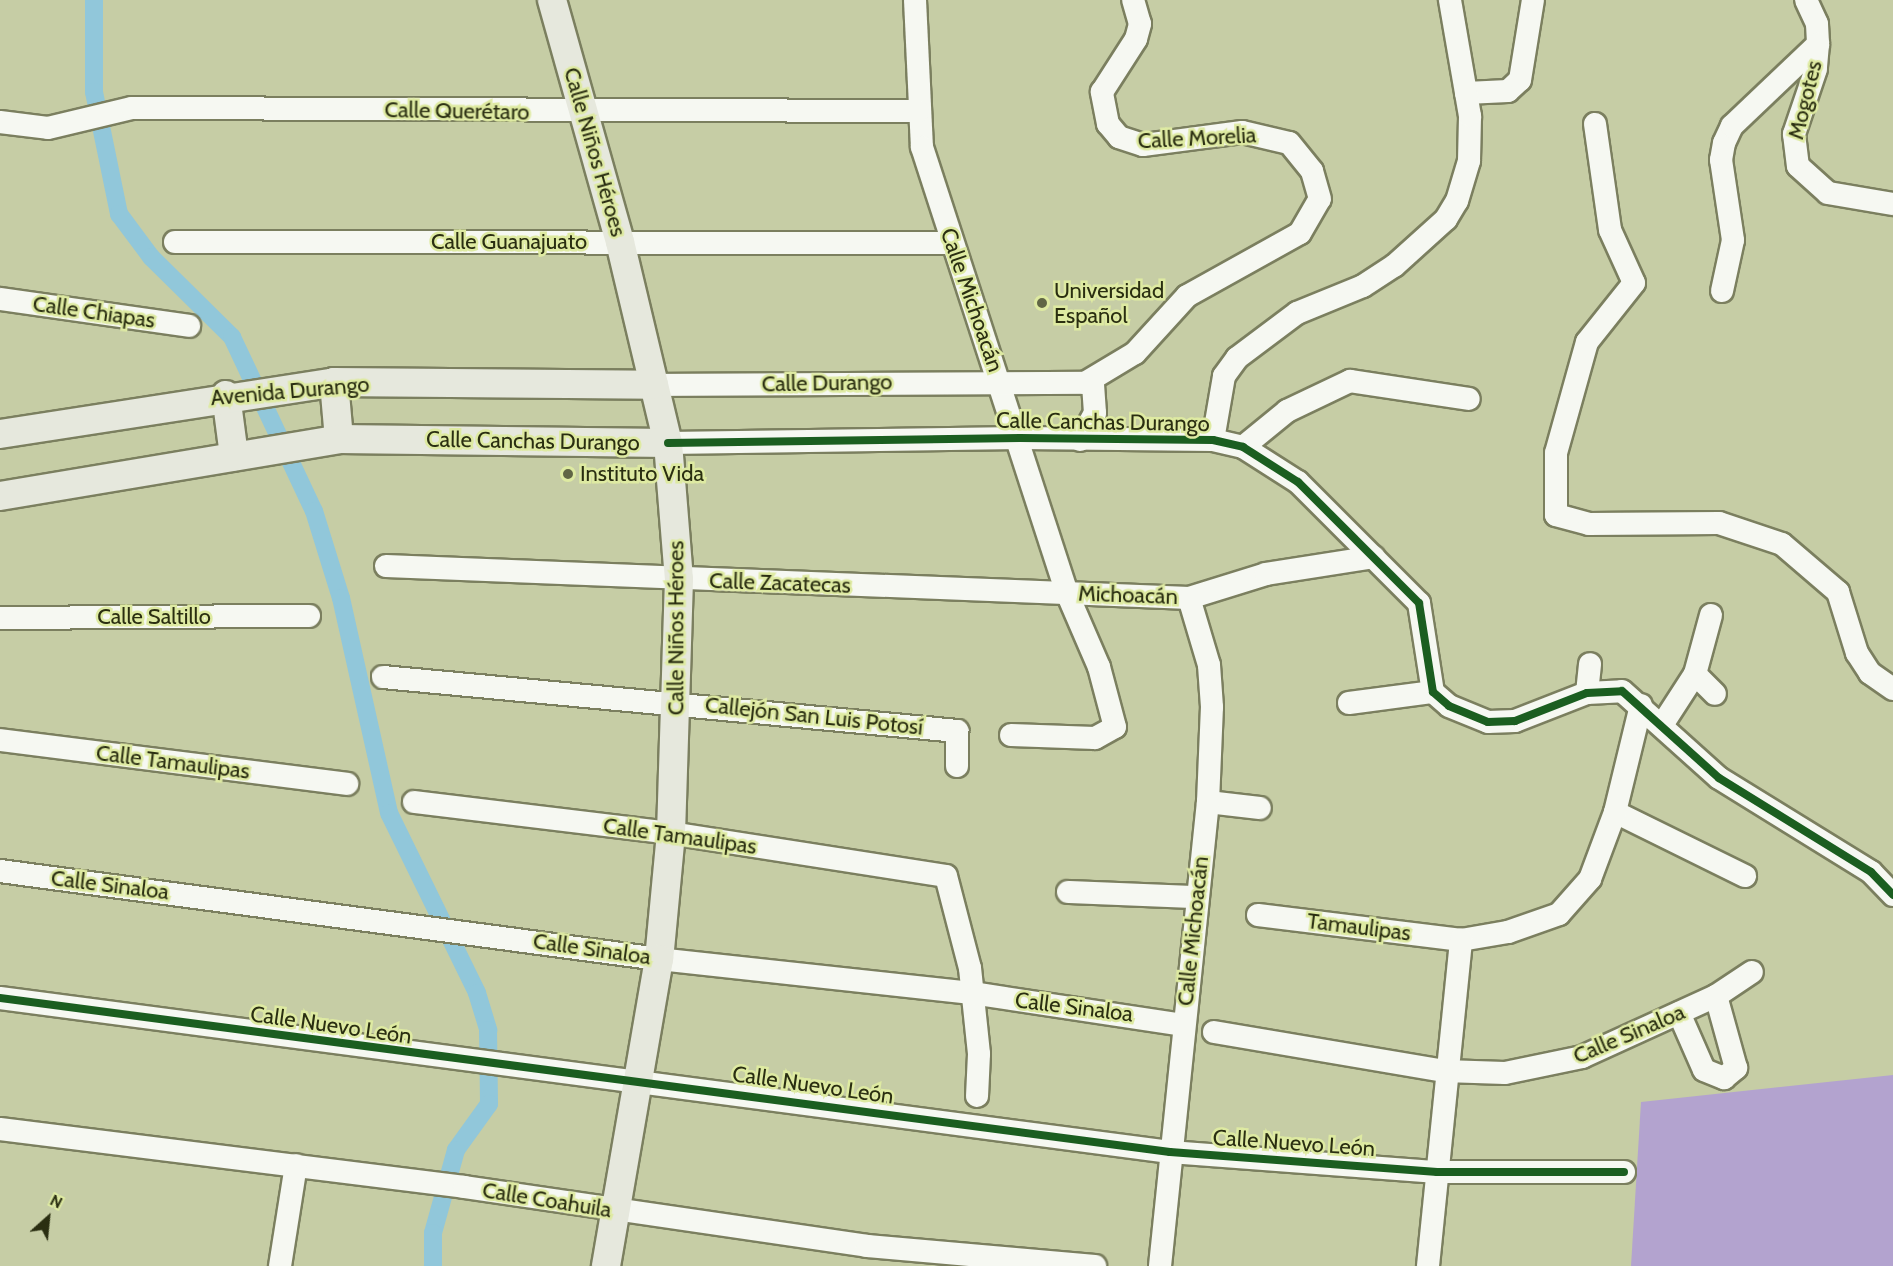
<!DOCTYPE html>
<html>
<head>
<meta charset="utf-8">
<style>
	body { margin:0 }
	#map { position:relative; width:1893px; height:1266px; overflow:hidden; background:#c6cda5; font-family:Cabin,sans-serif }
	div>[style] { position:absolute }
	.forest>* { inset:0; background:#b3a3cf }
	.canal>* { height:18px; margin:-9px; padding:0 9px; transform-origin:9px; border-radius:9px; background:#91c7da }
	.roads { filter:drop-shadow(2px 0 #7b7f5f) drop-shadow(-2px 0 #7b7f5f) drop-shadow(0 2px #7b7f5f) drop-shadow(0 -2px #7b7f5f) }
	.minor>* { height:22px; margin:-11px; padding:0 11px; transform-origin:11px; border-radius:11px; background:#f6f8f2 }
	.major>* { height:28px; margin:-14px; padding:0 14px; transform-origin:14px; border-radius:14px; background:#e6e8dd }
	.cycleway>* { height:8px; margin:-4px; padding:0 4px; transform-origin:4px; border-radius:4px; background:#1b5e20 }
	.dots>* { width:16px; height:16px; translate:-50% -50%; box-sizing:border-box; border:3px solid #deeaa2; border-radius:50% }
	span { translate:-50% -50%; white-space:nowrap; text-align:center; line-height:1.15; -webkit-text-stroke:5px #deeaa2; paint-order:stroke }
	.street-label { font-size:22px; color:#2a2e11 }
	.poi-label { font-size:22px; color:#2a2e11 }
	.left { translate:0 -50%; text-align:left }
	.north { position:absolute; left:18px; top:1188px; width:60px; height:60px; -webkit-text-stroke:4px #deeaa2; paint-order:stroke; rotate:27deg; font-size:16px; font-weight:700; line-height:24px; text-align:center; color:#2a2e11 }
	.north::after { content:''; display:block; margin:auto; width:21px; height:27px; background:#2a2e11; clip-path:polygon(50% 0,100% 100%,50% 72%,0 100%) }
</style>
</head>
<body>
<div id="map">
	<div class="forest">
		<div style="clip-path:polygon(1893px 1075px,1893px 1266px,1631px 1266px,1641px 1102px)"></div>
	</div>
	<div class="canal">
		<div style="left:94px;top:0;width:92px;rotate:90deg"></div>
		<div style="left:94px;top:92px;width:125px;rotate:78.4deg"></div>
		<div style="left:119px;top:214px;width:54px;rotate:53.3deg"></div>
		<div style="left:151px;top:257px;width:114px;rotate:44.6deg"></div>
		<div style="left:232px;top:337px;width:192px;rotate:64.8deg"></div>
		<div style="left:314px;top:511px;width:91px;rotate:72.8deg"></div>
		<div style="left:341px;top:598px;width:220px;rotate:77.4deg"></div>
		<div style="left:389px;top:813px;width:200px;rotate:63.9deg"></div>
		<div style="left:477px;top:993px;width:39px;rotate:73deg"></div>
		<div style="left:488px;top:1030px;width:74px;rotate:89.2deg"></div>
		<div style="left:489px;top:1104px;width:57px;rotate:125.7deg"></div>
		<div style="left:456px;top:1150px;width:86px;rotate:105.5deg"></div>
		<div style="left:433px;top:1233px;width:33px;rotate:90deg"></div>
	</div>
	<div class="roads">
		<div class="minor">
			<div style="left:915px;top:0;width:147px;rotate:87.3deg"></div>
			<div style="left:922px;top:147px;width:469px;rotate:72deg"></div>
			<div style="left:1067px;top:593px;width:81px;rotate:66.6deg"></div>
			<div style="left:1099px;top:667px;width:62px;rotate:75.1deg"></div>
			<div style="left:1115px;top:727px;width:23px;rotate:151deg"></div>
			<div style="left:1095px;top:738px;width:84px;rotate:-178deg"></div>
			<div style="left:1806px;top:0;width:26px;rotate:65deg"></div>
			<div style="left:1817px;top:24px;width:20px;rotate:87deg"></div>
			<div style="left:1818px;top:44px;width:25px;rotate:95deg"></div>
			<div style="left:1816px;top:69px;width:69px;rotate:108.7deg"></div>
			<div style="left:1794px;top:134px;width:32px;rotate:83deg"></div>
			<div style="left:1798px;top:166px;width:40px;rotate:42deg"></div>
			<div style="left:1828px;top:193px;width:66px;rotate:9.6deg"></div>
			<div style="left:1466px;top:93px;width:42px;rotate:-2.7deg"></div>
			<div style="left:1508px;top:91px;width:16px;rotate:-43deg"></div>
			<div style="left:1520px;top:80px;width:81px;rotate:-80.8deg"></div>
			<div style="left:0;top:122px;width:48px;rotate:7.1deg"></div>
			<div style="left:48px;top:128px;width:86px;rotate:-13.4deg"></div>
			<div style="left:132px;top:108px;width:786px;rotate:0.22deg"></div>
			<div style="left:1595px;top:124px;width:107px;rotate:81.9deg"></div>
			<div style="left:1610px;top:230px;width:58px;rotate:65.6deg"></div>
			<div style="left:1634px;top:283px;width:75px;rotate:128.5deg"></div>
			<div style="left:1587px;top:342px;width:115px;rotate:105.6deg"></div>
			<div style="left:1556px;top:453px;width:62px;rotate:90deg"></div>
			<div style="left:1556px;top:515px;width:34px;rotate:15deg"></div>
			<div style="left:1589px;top:524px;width:130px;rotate:-0.4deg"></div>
			<div style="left:1719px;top:523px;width:66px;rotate:18.4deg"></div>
			<div style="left:1782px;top:544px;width:74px;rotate:40.6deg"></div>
			<div style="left:1838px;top:592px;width:64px;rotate:72.7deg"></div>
			<div style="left:1857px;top:653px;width:24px;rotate:57deg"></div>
			<div style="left:1870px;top:673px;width:28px;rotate:35deg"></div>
			<div style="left:175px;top:242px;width:777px;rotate:0.07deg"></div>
			<div style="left:1722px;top:291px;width:52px;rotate:-77.8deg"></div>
			<div style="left:1733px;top:240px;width:81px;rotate:-98.5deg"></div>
			<div style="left:1721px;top:160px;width:17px;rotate:-80deg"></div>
			<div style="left:1724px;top:143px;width:19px;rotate:-65deg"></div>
			<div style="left:1732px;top:126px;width:119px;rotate:-43.6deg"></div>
			<div style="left:0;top:299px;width:191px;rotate:8.1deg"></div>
			<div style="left:654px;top:385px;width:431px;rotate:-0.3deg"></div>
			<div style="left:1085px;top:383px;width:58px;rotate:-31deg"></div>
			<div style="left:1135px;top:353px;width:77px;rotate:-47.6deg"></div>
			<div style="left:1187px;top:296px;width:129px;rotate:-29.1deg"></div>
			<div style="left:1300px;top:233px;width:39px;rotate:-60deg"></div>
			<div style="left:1320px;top:199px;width:29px;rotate:-106deg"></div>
			<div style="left:1312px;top:171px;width:36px;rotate:-129deg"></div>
			<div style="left:1289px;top:143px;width:48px;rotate:-166.8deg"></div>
			<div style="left:1242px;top:132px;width:100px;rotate:172.5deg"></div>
			<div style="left:1143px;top:145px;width:25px;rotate:-162deg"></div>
			<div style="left:1119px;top:137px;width:17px;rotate:-130deg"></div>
			<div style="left:1108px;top:124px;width:33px;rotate:-101deg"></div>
			<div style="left:1102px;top:92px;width:63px;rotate:-57.3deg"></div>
			<div style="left:1136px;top:39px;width:16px;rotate:-75deg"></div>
			<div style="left:1140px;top:24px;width:25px;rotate:-106deg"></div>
			<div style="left:1080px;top:440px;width:31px;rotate:-61deg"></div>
			<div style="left:1095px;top:413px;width:32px;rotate:-94deg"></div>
			<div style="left:1213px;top:440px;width:65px;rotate:-80.2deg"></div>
			<div style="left:1224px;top:376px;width:22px;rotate:-54deg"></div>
			<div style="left:1237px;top:358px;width:75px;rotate:-36.9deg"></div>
			<div style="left:1297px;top:313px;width:71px;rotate:-22.2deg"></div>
			<div style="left:1363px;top:286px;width:37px;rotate:-33deg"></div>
			<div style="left:1394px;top:266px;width:70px;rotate:-42.1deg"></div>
			<div style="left:1446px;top:219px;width:21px;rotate:-59deg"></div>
			<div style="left:1457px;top:201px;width:42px;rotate:-73.3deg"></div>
			<div style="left:1469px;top:161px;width:45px;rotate:-88.7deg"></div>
			<div style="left:1470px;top:116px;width:118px;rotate:-99.8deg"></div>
			<div style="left:668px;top:443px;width:352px;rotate:-0.8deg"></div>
			<div style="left:1020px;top:438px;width:193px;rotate:0.6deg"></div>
			<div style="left:1213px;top:440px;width:31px;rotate:13deg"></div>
			<div style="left:1243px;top:447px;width:65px;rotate:32.5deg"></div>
			<div style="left:1298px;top:482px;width:171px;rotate:45deg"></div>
			<div style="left:1419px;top:603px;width:90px;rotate:81.1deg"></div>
			<div style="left:1433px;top:692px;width:21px;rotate:41deg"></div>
			<div style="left:1449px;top:706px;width:42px;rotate:22.3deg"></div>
			<div style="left:1488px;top:722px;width:27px;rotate:-2deg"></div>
			<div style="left:1515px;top:721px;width:77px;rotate:-21.3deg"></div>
			<div style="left:1587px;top:693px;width:35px;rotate:-3deg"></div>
			<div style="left:1622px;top:691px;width:130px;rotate:41.9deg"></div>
			<div style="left:1719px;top:778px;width:179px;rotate:31.7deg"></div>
			<div style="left:1871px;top:872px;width:32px;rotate:46deg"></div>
			<div style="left:1243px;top:447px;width:57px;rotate:-39.3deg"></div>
			<div style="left:1287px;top:411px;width:70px;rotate:-25.5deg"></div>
			<div style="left:1350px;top:381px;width:120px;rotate:8.6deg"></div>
			<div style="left:386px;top:566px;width:804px;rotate:2.28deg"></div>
			<div style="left:1189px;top:598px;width:81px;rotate:-17.3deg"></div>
			<div style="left:1266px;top:574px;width:109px;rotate:-8.9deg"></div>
			<div style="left:0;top:618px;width:309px;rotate:-0.4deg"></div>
			<div style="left:1695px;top:674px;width:28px;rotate:45deg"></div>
			<div style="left:383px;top:677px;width:577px;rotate:5.37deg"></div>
			<div style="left:957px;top:731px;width:35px;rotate:90deg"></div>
			<div style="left:1587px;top:693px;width:29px;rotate:-84deg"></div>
			<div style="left:1349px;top:703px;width:85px;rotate:-7.5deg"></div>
			<div style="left:1662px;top:725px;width:61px;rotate:-57.1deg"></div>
			<div style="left:1695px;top:674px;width:61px;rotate:-74.8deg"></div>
			<div style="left:0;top:740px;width:350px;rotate:7.2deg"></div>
			<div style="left:414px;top:802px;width:259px;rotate:6.9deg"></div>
			<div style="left:671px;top:833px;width:278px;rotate:8.9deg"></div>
			<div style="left:946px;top:876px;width:95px;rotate:75.4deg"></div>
			<div style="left:970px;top:968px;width:86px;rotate:84deg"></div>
			<div style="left:979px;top:1054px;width:42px;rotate:92.7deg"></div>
			<div style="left:1208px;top:802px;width:52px;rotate:6.6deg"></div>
			<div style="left:1615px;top:812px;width:145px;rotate:26.2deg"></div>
			<div style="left:0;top:871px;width:665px;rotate:7.61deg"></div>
			<div style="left:659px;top:959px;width:315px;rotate:6.2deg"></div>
			<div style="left:972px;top:993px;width:213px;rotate:8.6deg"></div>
			<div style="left:1068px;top:892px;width:126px;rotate:2.3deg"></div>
			<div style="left:1258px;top:915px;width:205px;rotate:7deg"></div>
			<div style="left:1461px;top:940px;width:48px;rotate:-9.7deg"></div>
			<div style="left:1508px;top:932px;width:54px;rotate:-19.4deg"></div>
			<div style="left:1559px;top:914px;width:47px;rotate:-48.5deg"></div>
			<div style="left:1590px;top:879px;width:72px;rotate:-69.5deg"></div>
			<div style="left:1615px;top:812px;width:110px;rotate:-76.3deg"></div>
			<div style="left:0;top:998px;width:1180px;rotate:7.5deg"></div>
			<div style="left:1170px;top:1152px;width:268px;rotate:4.3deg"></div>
			<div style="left:1437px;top:1172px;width:187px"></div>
			<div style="left:1679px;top:1013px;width:62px;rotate:66.3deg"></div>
			<div style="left:1704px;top:1070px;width:22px;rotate:22deg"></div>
			<div style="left:1724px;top:1078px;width:16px;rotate:-40deg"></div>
			<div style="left:1736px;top:1068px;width:75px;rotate:-105.5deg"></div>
			<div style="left:1214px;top:1032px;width:233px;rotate:9.6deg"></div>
			<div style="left:1444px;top:1071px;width:61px;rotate:1.9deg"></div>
			<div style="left:1505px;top:1073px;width:79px;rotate:-11.7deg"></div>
			<div style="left:1582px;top:1057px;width:147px;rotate:-24.5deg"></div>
			<div style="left:1716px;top:996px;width:43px;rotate:-33.7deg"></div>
			<div style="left:0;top:1129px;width:468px;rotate:7.1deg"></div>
			<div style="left:464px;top:1187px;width:407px;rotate:8.3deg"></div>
			<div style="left:867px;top:1246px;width:229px;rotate:5deg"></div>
			<div style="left:280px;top:1266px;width:102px;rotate:-81deg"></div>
			<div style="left:1160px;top:1266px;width:466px;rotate:-84.1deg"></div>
			<div style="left:1208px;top:802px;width:95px;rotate:-87.6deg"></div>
			<div style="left:1212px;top:707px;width:42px;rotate:-94.1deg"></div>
			<div style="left:1209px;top:665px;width:70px;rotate:-106.6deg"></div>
			<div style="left:1428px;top:1266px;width:328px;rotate:-84.2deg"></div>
		</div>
		<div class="major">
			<div style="left:552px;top:0;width:251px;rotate:74.3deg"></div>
			<div style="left:620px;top:242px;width:207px;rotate:76.6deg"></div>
			<div style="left:668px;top:443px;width:136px;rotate:85.4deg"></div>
			<div style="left:679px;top:579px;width:254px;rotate:91.8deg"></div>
			<div style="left:671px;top:833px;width:127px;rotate:95.4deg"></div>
			<div style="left:659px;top:959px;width:312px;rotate:99.8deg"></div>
			<div style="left:334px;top:382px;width:57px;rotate:85deg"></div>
			<div style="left:226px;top:395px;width:62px;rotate:82.5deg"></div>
			<div style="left:0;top:434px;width:338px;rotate:-8.8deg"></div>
			<div style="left:334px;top:382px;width:320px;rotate:0.5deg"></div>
			<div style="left:0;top:496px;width:344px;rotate:-9.5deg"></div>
			<div style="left:339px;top:439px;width:329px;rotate:0.7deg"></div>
		</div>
	</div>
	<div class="cycleway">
		<div style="left:668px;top:443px;width:352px;rotate:-0.8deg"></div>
		<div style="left:1020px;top:438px;width:193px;rotate:0.6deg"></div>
		<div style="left:1213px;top:440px;width:31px;rotate:13deg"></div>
		<div style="left:1243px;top:447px;width:65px;rotate:32.5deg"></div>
		<div style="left:1298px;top:482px;width:171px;rotate:45deg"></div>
		<div style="left:1419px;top:603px;width:90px;rotate:81.1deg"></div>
		<div style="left:1433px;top:692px;width:21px;rotate:41deg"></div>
		<div style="left:1449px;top:706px;width:42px;rotate:22.3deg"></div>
		<div style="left:1488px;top:722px;width:27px;rotate:-2deg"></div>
		<div style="left:1515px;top:721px;width:77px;rotate:-21.3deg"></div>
		<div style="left:1587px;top:693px;width:35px;rotate:-3deg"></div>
		<div style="left:1622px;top:691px;width:130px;rotate:41.9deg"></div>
		<div style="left:1719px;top:778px;width:179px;rotate:31.7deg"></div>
		<div style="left:1871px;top:872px;width:32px;rotate:46deg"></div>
		<div style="left:0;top:998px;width:1180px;rotate:7.5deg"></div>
		<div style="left:1170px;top:1152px;width:268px;rotate:4.3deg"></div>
		<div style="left:1437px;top:1172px;width:187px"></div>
	</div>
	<div class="dots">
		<div style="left:1042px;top:303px;background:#616645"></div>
		<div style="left:568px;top:474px;background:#616645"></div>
	</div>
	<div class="street-label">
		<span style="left:1805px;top:100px;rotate:-76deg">Mogotes</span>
		<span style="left:457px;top:111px;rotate:1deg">Calle Querétaro</span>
		<span style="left:1197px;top:138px;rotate:-3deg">Calle Morelia</span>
		<span style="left:595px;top:152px;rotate:74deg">Calle Niños Héroes</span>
		<span style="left:509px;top:242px">Calle Guanajuato</span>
		<span style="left:972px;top:300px;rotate:71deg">Calle Michoacán</span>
		<span style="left:94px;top:312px;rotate:8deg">Calle Chiapas</span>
		<span style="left:827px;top:383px;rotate:-1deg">Calle Durango</span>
		<span style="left:290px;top:391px;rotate:-5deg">Avenida Durango</span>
		<span style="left:1103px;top:422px;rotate:1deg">Calle Canchas Durango</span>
		<span style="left:533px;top:441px;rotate:1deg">Calle Canchas Durango</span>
		<span style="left:780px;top:583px;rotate:2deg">Calle Zacatecas</span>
		<span style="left:1128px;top:595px;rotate:2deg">Michoacán</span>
		<span style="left:154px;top:617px">Calle Saltillo</span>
		<span style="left:676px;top:628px;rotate:-90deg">Calle Niños Héroes</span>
		<span style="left:814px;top:716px;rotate:6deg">Callejón San Luis Potosí</span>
		<span style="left:173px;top:762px;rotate:7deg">Calle Tamaulipas</span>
		<span style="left:680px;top:836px;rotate:8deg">Calle Tamaulipas</span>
		<span style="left:110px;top:885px;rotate:7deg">Calle Sinaloa</span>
		<span style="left:1359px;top:927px;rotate:7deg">Tamaulipas</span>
		<span style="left:1193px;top:931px;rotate:-84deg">Calle Michoacán</span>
		<span style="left:592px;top:949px;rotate:8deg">Calle Sinaloa</span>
		<span style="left:1074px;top:1007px;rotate:7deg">Calle Sinaloa</span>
		<span style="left:331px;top:1025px;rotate:8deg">Calle Nuevo León</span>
		<span style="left:1629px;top:1034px;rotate:-23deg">Calle Sinaloa</span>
		<span style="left:813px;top:1085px;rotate:8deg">Calle Nuevo León</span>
		<span style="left:1294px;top:1143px;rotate:4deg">Calle Nuevo León</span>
		<span style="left:547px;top:1200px;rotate:9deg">Calle Coahuila</span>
	</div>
	<div class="poi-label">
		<span class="left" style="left:1054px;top:303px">Universidad<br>Español</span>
		<span class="left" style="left:580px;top:474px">Instituto Vida</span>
	</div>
	<div class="north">N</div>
</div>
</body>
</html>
